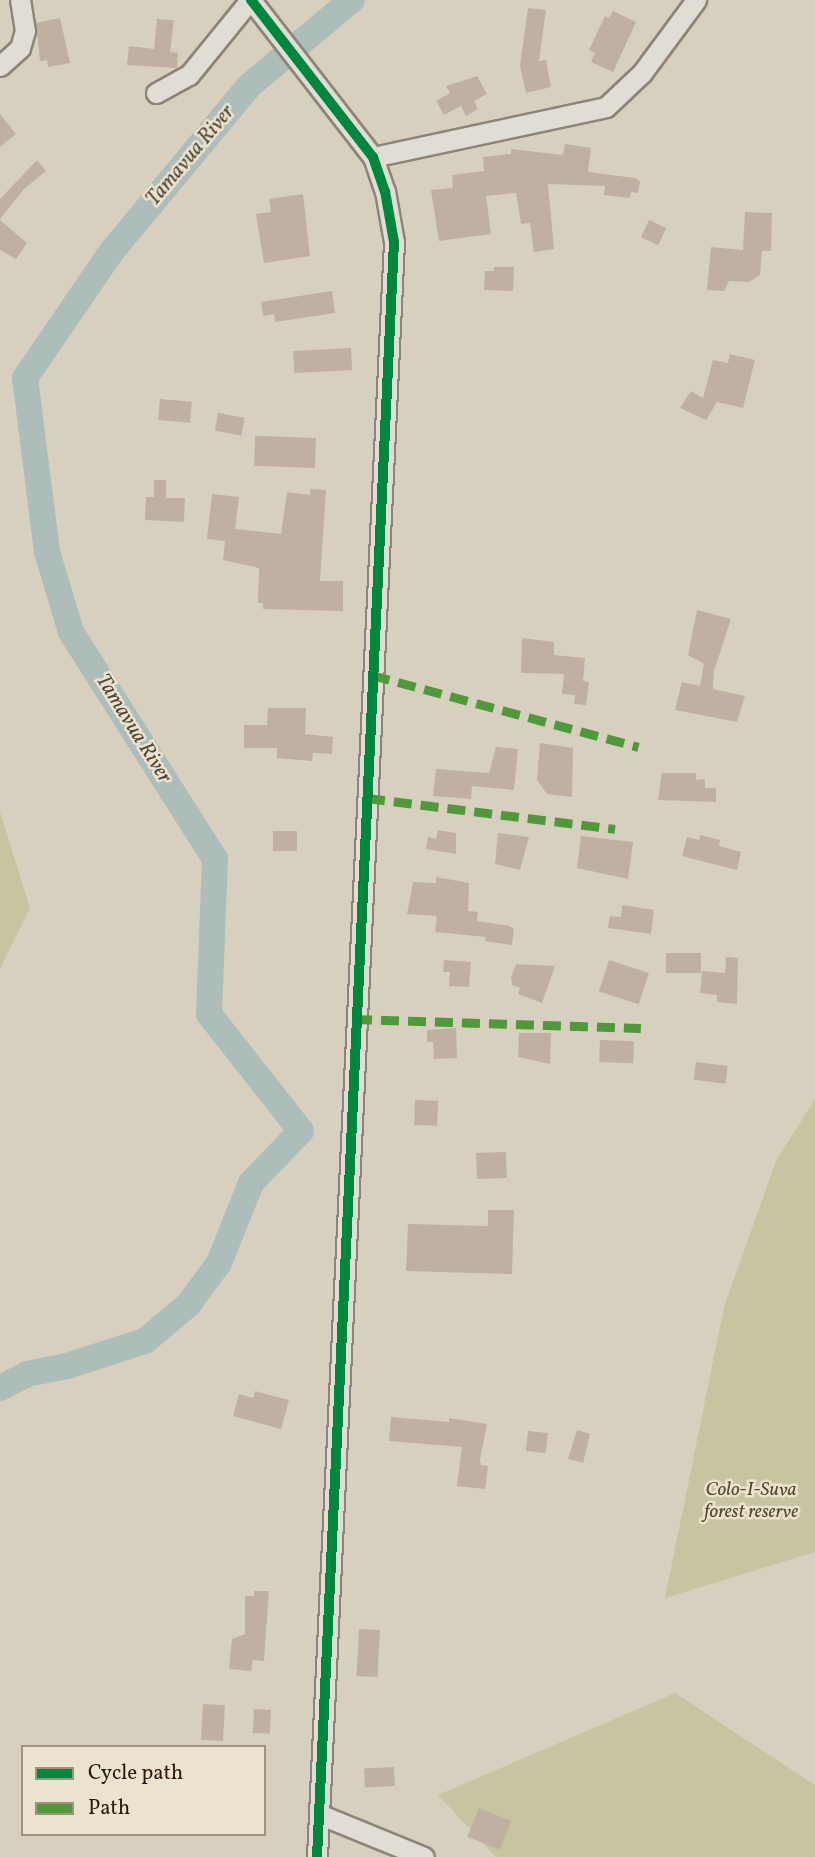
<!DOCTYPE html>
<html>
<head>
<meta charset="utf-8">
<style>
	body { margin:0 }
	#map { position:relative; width:815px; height:1857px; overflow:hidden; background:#d8d0be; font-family:Vollkorn,serif }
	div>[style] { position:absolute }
	.green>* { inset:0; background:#c7c4a1 }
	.river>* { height:26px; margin:-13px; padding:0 13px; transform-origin:13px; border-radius:13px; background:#adbdba }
	.building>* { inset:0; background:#c0b0a1; transform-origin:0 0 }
	.roads { filter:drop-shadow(2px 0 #8c8478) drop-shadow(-2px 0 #8c8478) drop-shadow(0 2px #8c8478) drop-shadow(0 -2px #8c8478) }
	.minor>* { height:19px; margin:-9.5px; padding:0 9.5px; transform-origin:9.5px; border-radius:9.5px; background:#e0ddd4 }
	.quiet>* { height:9px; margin-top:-4.5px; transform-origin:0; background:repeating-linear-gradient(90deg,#4f993a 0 18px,transparent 0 27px) }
	.cycleway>* { height:10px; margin:-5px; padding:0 5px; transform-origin:5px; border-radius:5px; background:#00873e }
	span { translate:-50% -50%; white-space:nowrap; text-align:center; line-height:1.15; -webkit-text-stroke:5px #ece3ce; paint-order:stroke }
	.park-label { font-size:19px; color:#57482d; font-style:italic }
	.water-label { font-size:21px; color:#4e463b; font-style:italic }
	.legend { position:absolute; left:21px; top:1745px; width:245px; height:91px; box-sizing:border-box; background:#ece3ce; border:2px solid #a0917e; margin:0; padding:9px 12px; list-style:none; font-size:21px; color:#2d1706 }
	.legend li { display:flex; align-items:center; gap:14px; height:35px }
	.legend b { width:35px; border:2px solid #a0917e }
</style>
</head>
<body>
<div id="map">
	<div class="green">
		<div style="clip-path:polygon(0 812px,30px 908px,0 969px)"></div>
		<div style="clip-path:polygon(815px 1099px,815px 1552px,665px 1598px,724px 1307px,776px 1161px)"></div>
		<div style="clip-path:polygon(675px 1693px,815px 1785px,815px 1857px,496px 1857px,438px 1795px)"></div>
	</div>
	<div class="river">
		<div style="left:0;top:1388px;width:30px;rotate:-27deg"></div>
		<div style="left:27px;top:1374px;width:41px;rotate:-11.3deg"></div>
		<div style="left:67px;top:1366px;width:82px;rotate:-17.8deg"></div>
		<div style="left:145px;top:1341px;width:56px;rotate:-39.9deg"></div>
		<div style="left:188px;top:1305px;width:52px;rotate:-53.6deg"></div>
		<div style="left:219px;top:1263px;width:86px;rotate:-68.2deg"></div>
		<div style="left:251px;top:1183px;width:72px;rotate:-46.1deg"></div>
		<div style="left:301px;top:1131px;width:149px;rotate:-128.2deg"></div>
		<div style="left:209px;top:1014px;width:155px;rotate:-87.8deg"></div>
		<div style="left:215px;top:859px;width:269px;rotate:-122.4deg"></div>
		<div style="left:71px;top:632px;width:84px;rotate:-106.7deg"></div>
		<div style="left:47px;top:552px;width:175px;rotate:-97.2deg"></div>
		<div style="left:25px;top:378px;width:154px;rotate:-55.6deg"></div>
		<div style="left:112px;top:251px;width:214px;rotate:-50.3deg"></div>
		<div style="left:249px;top:86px;width:134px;rotate:-39.9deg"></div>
	</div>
	<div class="building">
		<div style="clip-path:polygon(528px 8px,546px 10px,539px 61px,546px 60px,551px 87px,526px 93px,520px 65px)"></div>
		<div style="clip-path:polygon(613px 11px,636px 22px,613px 72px,591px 62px,595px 53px,589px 50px,605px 16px,609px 18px)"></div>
		<div style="clip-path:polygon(60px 18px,70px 63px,48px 67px,47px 60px,40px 61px,36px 23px)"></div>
		<div style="clip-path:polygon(157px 19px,174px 20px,170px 52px,178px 53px,177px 68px,127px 65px,129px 46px,154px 49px)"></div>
		<div style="clip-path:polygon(477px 76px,487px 94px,474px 101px,478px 109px,466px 116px,461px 106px,444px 115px,436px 101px,450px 93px,446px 86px)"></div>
		<div style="clip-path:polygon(0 114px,16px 134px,0 147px)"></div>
		<div style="clip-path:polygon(565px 144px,591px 148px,588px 172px,635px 178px,640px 181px,638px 193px,631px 192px,630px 198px,604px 195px,605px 186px,548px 184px,554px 249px,534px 252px,530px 223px,521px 224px,516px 193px,486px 196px,491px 234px,439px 241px,431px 190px,453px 188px,452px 175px,484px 171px,483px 157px,511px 154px,511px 149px,563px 155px)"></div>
		<div style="clip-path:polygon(37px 160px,46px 171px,24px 189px,0 219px,0 199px)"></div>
		<div style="clip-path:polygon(303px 194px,310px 256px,264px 263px,256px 214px,271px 212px,269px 199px)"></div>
		<div style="clip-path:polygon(745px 212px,772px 213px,771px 251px,762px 251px,760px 275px,749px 282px,729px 281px,724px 291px,707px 290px,711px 247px,743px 250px)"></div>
		<div style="clip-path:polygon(0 220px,27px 243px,16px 259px,0 250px)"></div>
		<div style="left:649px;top:220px;width:19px;height:19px;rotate:25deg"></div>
		<div style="clip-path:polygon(494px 267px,514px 267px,513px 291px,484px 290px,485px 271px,494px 271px)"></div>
		<div style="clip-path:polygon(332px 291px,335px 313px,275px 322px,274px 314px,263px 316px,261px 302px)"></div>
		<div style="left:351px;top:348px;width:22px;height:58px;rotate:87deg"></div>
		<div style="clip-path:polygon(730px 354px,755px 360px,743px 408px,717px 402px,706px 420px,680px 408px,691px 391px,703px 398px,713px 360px,728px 363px)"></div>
		<div style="left:160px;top:399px;width:32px;height:21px;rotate:5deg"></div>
		<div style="left:218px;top:413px;width:27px;height:18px;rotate:10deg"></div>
		<div style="left:316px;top:438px;width:30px;height:61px;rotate:92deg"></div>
		<div style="clip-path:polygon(154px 480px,166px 480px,166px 498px,185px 498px,184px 522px,145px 520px,146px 497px,154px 497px)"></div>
		<div style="clip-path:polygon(310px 489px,326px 490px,320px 581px,343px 581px,343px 611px,263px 609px,263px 603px,258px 603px,259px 568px,223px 560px,225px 541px,207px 539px,212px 494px,239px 497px,235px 529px,281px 534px,287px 492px,310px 495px)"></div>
		<div style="clip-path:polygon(697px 610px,731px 619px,714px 671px,713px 689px,745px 696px,737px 722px,675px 710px,682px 682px,700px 686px,704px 664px,688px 655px)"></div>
		<div style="clip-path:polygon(522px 638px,554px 642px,554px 655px,585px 658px,583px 681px,589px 682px,586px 705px,574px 704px,575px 695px,562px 694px,564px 674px,521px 673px)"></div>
		<div style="clip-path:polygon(268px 708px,306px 708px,305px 734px,333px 737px,332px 754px,313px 753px,312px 761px,277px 758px,277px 748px,244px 748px,244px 725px,267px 725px)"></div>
		<div style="clip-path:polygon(540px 743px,573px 748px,572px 797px,547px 794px,537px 780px)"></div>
		<div style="clip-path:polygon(496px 747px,518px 749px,514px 790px,472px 786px,471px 799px,433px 796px,436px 769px,489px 773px)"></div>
		<div style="clip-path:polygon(662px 773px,696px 773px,696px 780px,705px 779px,705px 788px,716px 788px,716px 802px,658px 800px)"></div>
		<div style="clip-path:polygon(438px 830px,456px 833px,456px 854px,426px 849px,428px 837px,436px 839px)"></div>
		<div style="left:273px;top:831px;width:24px;height:20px"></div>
		<div style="clip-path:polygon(498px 833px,529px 837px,520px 870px,495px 864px)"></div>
		<div style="clip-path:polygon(700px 835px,720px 840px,719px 846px,741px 852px,737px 870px,682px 856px,687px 837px,699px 840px)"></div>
		<div style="clip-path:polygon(581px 836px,633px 842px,628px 879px,577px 868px)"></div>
		<div style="clip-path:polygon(436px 877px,469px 883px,468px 911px,478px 912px,477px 921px,509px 926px,514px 929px,512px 945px,485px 941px,486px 937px,435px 932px,437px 916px,407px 914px,413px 882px,436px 883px)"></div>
		<div style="clip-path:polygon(622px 905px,654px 910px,651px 934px,608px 928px,610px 916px,621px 917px)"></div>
		<div style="left:666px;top:953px;width:35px;height:20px"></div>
		<div style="clip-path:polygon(726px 957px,738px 958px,737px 1004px,717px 1002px,717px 995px,700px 993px,702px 971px,725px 973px)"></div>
		<div style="clip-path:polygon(444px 960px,471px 962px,469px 987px,449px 986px,450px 972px,443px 972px)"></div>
		<div style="left:609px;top:960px;width:42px;height:33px;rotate:18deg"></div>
		<div style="clip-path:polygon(516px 964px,555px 966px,542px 1003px,518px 994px,520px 988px,512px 985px,511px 977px)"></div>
		<div style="clip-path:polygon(456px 1028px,457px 1058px,434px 1059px,433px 1042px,427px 1042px,427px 1030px)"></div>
		<div style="clip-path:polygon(519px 1033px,551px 1033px,550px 1064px,518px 1057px)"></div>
		<div style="left:600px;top:1040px;width:34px;height:22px;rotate:2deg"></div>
		<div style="left:696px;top:1062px;width:32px;height:18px;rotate:7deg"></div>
		<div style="left:415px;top:1100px;width:23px;height:25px;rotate:2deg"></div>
		<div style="left:506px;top:1152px;width:26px;height:30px;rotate:88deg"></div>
		<div style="clip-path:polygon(488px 1210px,514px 1210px,512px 1274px,406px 1271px,408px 1224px,488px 1226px)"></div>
		<div style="clip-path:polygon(255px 1391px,289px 1400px,281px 1429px,233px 1416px,239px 1394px,253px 1398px)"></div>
		<div style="clip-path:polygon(391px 1417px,449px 1422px,449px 1418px,487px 1424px,480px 1459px,481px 1465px,488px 1466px,485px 1489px,457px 1486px,462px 1447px,389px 1441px)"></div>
		<div style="clip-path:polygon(577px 1430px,590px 1434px,583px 1463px,568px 1459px)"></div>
		<div style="left:528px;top:1431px;width:20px;height:20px;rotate:6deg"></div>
		<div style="clip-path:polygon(254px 1591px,269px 1591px,264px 1661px,253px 1660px,251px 1671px,229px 1669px,232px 1639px,245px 1634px,245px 1596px,254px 1596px)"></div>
		<div style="left:359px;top:1629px;width:21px;height:47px;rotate:3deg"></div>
		<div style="left:203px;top:1704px;width:22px;height:36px;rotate:3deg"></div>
		<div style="left:254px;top:1709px;width:17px;height:24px;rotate:3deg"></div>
		<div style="left:394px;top:1767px;width:19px;height:30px;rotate:87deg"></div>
		<div style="left:479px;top:1808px;width:35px;height:31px;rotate:22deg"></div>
	</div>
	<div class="roads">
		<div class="minor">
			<div style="left:251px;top:0;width:199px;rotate:52.2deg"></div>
			<div style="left:373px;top:157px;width:36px;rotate:71deg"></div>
			<div style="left:385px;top:191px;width:52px;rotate:80deg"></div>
			<div style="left:394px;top:242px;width:1617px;rotate:92.73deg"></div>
			<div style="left:0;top:66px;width:27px;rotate:-42deg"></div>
			<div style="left:20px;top:48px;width:18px;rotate:-74deg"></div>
			<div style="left:25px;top:31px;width:31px;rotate:-99deg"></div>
			<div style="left:156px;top:93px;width:38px;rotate:-29deg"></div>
			<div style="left:189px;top:75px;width:97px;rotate:-50.9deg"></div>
			<div style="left:373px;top:157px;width:238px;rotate:-12.1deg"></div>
			<div style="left:606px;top:107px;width:50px;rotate:-43.4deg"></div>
			<div style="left:642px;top:73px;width:91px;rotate:-53.5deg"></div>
			<div style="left:321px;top:1815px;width:111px;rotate:22.2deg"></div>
		</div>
	</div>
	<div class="quiet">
		<div style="left:372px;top:675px;width:276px;rotate:15.1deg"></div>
		<div style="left:367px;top:798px;width:250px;rotate:7.1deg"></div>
		<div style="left:354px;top:1019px;width:287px;rotate:1.8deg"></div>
	</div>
	<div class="cycleway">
		<div style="left:251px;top:0;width:199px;rotate:52.2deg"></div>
		<div style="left:373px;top:157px;width:36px;rotate:71deg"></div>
		<div style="left:385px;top:191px;width:52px;rotate:80deg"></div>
		<div style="left:394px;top:242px;width:1617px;rotate:92.73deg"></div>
	</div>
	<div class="park-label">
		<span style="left:751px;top:1502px">Colo-I-Suva<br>forest reserve</span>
	</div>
	<div class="water-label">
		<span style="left:191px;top:156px;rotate:-50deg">Tamavua River</span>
		<span style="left:133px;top:729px;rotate:58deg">Tamavua River</span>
	</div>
	<ul class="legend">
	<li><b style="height:9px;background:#00873e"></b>Cycle path</li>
	<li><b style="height:9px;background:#4f993a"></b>Path</li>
	</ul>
</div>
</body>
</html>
